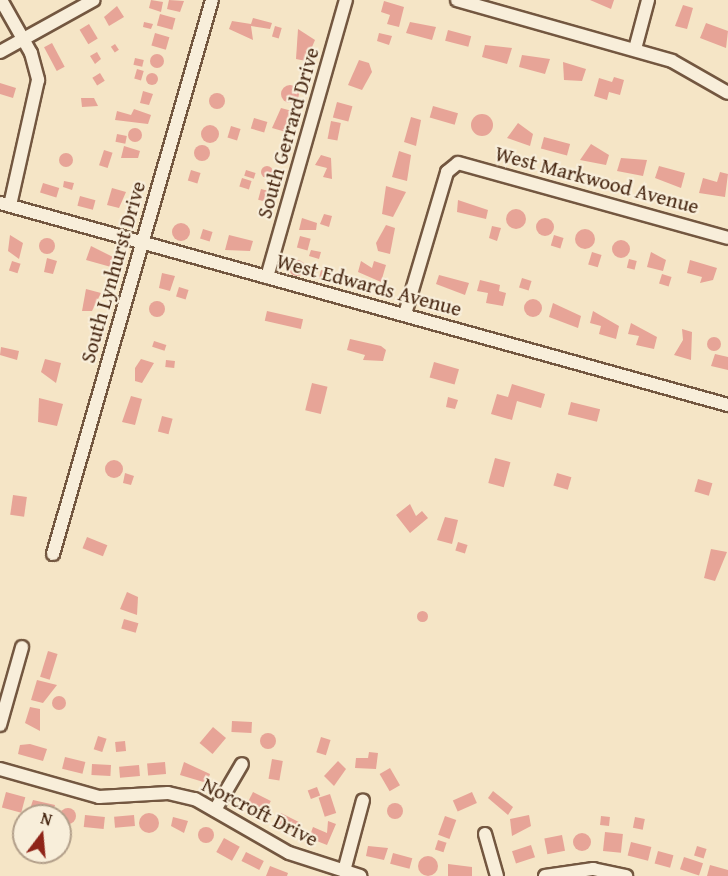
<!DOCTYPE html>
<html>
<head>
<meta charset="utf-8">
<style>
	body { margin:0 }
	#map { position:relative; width:728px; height:876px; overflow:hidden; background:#f5e5c6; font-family:"Gentium Book Plus",serif }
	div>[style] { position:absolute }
	.building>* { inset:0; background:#e7a497; transform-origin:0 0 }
	.round { border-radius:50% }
	.roads { filter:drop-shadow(2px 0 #735740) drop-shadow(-2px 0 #735740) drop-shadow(0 2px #735740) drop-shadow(0 -2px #735740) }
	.minor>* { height:12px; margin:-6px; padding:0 6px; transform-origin:6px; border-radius:6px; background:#f8eeda }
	span { translate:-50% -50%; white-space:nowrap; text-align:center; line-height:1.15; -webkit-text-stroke:4.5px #f8eeda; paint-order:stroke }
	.street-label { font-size:21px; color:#482813 }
	.north { position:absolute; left:12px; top:804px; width:60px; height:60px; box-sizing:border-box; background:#f8eeda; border:2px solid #b29f8a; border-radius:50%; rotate:16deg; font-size:16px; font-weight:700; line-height:24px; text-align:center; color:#482813 }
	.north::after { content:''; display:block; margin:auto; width:21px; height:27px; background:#8f2418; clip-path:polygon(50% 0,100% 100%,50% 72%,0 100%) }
</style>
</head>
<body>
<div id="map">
	<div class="building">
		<div style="clip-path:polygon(151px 0,163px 2px,161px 12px,149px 8px)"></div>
		<div style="clip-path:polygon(169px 0,184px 1px,180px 12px,167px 9px)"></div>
		<div style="clip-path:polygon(590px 0,614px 0,611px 9px)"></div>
		<div style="clip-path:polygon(384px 1px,404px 7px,399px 27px,387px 24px,390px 15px,381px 12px)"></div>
		<div style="clip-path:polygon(683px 5px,693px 8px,687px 29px,675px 26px)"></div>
		<div style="clip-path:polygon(117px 6px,124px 17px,109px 26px,104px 17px)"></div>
		<div style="left:160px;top:14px;width:16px;height:12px;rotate:15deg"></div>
		<div style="clip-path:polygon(253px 18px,272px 23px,270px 29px,251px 26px,253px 40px,229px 29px,232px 21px,251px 24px)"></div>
		<div style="clip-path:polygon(144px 22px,153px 24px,151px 29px,143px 27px)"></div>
		<div style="clip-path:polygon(410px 22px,436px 27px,432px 40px,406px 33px)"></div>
		<div style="clip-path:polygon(706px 23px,728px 31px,726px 48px,700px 38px)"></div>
		<div style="left:89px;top:24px;width:17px;height:11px;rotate:59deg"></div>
		<div style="left:275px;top:26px;width:7px;height:11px;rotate:16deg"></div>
		<div style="clip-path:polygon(298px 29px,315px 40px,306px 61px,296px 59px)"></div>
		<div style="left:448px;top:30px;width:24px;height:11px;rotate:15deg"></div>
		<div style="left:155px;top:33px;width:15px;height:13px;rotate:16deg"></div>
		<div style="clip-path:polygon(379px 33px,392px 36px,389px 45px,377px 41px)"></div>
		<div style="left:52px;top:43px;width:27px;height:9px;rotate:62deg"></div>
		<div style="left:115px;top:44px;width:7px;height:5px;rotate:56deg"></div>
		<div style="clip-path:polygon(485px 45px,512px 48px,507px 64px,482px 57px)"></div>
		<div style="clip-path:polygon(97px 52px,101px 59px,95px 64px,90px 56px)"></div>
		<div class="round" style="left:150px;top:54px;width:14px;height:14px"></div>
		<div style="clip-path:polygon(522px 55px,550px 59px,545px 74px,519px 67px)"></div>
		<div style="left:135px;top:58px;width:9px;height:7px;rotate:13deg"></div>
		<div style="clip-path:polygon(359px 60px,369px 63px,372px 72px,362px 90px,348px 85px)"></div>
		<div style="clip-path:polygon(563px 62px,586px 69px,582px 81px,564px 80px)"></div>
		<div style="left:137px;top:69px;width:7px;height:10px;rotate:16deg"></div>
		<div class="round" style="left:146px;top:73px;width:12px;height:12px"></div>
		<div style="left:100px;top:73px;width:9px;height:9px;rotate:58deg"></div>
		<div style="clip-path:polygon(614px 77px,624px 80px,620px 95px,609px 92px,607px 100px,594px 96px,599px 78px,612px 82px)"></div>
		<div style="clip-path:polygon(0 83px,16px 88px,13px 98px,0 94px)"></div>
		<div class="round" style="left:281px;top:85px;width:18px;height:18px"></div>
		<div style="clip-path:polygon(143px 91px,153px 94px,149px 105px,140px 103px)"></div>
		<div class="round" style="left:209px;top:93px;width:16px;height:16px"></div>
		<div style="clip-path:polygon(81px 98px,94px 98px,98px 106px,82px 107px)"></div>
		<div style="left:337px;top:102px;width:16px;height:16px;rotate:15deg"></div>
		<div style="left:433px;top:106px;width:26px;height:12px;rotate:16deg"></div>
		<div style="clip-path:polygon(281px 108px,292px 111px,286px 132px,272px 128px)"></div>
		<div style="clip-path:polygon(134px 109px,151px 115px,148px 124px,115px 120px,117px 111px,131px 115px)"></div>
		<div class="round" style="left:471px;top:114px;width:22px;height:22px"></div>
		<div style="clip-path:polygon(411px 117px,421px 120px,416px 146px,404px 142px)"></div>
		<div style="left:254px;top:118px;width:14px;height:11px;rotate:17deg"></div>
		<div style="left:331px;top:121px;width:10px;height:18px;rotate:11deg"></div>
		<div style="clip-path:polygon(518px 123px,533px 134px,530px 146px,507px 138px)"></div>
		<div class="round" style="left:201px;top:125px;width:18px;height:18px"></div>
		<div style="left:231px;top:126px;width:10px;height:12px;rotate:17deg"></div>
		<div class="round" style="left:128px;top:128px;width:14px;height:14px"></div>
		<div style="left:117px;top:134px;width:10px;height:8px;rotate:11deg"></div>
		<div style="left:544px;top:137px;width:27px;height:12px;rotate:15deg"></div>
		<div style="clip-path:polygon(591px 144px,609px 155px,606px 165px,580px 160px)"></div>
		<div class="round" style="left:194px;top:145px;width:16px;height:16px"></div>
		<div style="clip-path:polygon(124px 146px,140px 151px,138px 158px,121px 158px)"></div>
		<div style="left:104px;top:150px;width:9px;height:16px;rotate:18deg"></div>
		<div style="clip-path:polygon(399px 151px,411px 155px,407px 181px,392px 177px)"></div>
		<div class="round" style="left:59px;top:153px;width:14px;height:14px"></div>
		<div style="clip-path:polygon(321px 155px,331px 158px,332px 179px,323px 177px,327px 168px,315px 165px)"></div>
		<div style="clip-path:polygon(621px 158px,647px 160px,643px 176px,617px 171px)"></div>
		<div style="clip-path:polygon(659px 166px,685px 173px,681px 188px,655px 178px)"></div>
		<div class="round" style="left:261px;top:166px;width:12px;height:12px"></div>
		<div style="left:191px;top:170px;width:10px;height:11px;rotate:17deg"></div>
		<div style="left:246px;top:170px;width:10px;height:6px;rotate:17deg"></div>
		<div style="clip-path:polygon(720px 172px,728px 174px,725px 197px,699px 193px,703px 178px,717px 182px)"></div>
		<div style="left:242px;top:178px;width:10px;height:9px;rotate:17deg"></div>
		<div style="clip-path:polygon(64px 181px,74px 183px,72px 190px,63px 187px)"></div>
		<div style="left:43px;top:183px;width:17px;height:10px;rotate:17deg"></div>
		<div style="clip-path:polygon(386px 186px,406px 192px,393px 217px,382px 214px)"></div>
		<div style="clip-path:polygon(112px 188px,126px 192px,119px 208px,107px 205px)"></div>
		<div style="left:261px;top:189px;width:11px;height:11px;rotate:15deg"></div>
		<div style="left:80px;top:196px;width:16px;height:10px;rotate:15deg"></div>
		<div style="clip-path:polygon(458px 200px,488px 210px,486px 219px,457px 212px)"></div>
		<div class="round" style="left:506px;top:209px;width:20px;height:20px"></div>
		<div style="clip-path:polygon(324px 214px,332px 216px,329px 227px,320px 224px)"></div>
		<div style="clip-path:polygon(302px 218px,317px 223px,316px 230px,299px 230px)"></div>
		<div class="round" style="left:536px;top:218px;width:18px;height:18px"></div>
		<div class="round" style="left:172px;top:223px;width:18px;height:18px"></div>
		<div style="clip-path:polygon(386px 225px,395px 228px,390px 254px,378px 251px,376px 243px)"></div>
		<div style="clip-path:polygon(492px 226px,501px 228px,497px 241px,489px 238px)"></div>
		<div style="left:203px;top:229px;width:10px;height:10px;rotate:17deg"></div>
		<div class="round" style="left:575px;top:229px;width:20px;height:20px"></div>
		<div style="clip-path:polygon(10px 235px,23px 243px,19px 259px,8px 251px)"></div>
		<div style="clip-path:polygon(229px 235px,253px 241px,250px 251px,225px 250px)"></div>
		<div style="left:554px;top:235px;width:10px;height:11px;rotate:17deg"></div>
		<div style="left:300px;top:236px;width:11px;height:12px;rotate:15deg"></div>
		<div class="round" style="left:39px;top:238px;width:16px;height:16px"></div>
		<div class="round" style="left:612px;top:240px;width:18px;height:18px"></div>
		<div style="clip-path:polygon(91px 246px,113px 257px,111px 267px,86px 260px)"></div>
		<div style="clip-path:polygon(311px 250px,321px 252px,319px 259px,309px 256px)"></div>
		<div style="left:592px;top:252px;width:10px;height:13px;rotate:17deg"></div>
		<div style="clip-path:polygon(651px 252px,666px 260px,663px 271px,647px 267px)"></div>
		<div style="clip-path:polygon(47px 258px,57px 261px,53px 274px,44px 272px)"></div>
		<div style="left:629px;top:259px;width:8px;height:9px;rotate:14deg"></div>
		<div class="round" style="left:289px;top:260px;width:16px;height:16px"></div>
		<div style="clip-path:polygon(690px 260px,717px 268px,713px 280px,700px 283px,702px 277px,687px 273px)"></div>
		<div style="left:12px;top:261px;width:9px;height:10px;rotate:18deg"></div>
		<div style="clip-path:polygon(361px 261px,372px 268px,374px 261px,386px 265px,381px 282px,358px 272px)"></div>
		<div style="left:321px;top:270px;width:8px;height:9px;rotate:14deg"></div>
		<div style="clip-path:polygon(162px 273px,175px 276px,170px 291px,159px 288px)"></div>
		<div style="left:662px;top:274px;width:10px;height:10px;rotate:17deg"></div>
		<div style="clip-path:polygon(439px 275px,469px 283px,465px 295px,436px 284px)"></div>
		<div style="left:522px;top:278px;width:10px;height:10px;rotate:17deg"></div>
		<div style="clip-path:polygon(480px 280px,500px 285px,499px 291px,506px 293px,503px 306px,486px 303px,488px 293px,477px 291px)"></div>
		<div style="left:179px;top:287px;width:10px;height:10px;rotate:17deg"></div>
		<div style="clip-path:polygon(86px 289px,101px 293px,92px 311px,82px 311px)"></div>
		<div class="round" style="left:524px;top:299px;width:18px;height:18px"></div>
		<div class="round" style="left:149px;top:301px;width:16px;height:16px"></div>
		<div style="clip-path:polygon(553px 303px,581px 316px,578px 328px,549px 317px)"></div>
		<div style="left:267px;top:311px;width:37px;height:10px;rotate:13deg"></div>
		<div style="clip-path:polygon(593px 311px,619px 326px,616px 339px,599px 334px,601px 326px,590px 323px)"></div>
		<div style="clip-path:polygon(631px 323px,657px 337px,654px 349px,636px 345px,639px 336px,628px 334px)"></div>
		<div style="clip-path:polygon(682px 329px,692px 332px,691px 360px,674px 355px,683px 340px)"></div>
		<div class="round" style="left:707px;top:337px;width:14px;height:14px"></div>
		<div style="clip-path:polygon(350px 339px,381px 346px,386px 350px,383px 361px,363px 360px,365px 355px,347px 350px)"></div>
		<div style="left:154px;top:341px;width:13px;height:6px;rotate:18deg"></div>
		<div style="clip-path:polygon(1px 347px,19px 351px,17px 360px,0 355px)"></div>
		<div style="clip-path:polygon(715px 354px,728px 357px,728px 370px,711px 366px)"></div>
		<div style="clip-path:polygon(45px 359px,61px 363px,56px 383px,41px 372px)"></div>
		<div style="clip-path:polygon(141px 359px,154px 363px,142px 383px,135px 381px,135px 368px)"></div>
		<div style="left:166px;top:360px;width:9px;height:7px;rotate:6deg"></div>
		<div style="left:434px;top:362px;width:26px;height:16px;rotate:16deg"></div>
		<div style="left:312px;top:383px;width:16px;height:28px;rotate:14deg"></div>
		<div style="clip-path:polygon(512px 384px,545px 394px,541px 408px,517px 401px,512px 420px,491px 414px,497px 394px,508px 397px)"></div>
		<div style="clip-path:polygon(131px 396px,142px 399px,135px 425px,122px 422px)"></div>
		<div style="clip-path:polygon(448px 397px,458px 400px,455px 409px,446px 407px)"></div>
		<div style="clip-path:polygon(39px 398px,63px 404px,57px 426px,38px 422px)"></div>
		<div style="left:571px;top:402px;width:30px;height:13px;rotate:14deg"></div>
		<div style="left:162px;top:416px;width:11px;height:16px;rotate:15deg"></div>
		<div style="left:495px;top:458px;width:16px;height:26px;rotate:15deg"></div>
		<div class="round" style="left:105px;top:460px;width:18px;height:18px"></div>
		<div style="clip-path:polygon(125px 473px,134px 476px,131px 485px,123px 483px)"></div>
		<div style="left:557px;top:473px;width:15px;height:13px;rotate:16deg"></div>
		<div style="left:698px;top:479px;width:15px;height:13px;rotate:16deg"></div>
		<div style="left:13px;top:495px;width:14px;height:20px;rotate:8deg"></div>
		<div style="clip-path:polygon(410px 504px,416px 516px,422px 511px,428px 518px,410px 533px,396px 515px)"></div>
		<div style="clip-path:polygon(445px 517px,458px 520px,452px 544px,437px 540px)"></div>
		<div style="left:87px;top:537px;width:22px;height:12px;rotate:22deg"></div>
		<div style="left:458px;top:542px;width:10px;height:9px;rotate:17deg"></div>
		<div style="clip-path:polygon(711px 549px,727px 552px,715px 581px,704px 578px)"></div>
		<div style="clip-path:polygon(127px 592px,138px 597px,137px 615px,120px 609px)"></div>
		<div class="round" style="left:416.5px;top:610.5px;width:11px;height:11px"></div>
		<div style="left:124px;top:619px;width:15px;height:10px;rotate:16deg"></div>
		<div style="left:48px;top:651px;width:10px;height:27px;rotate:17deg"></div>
		<div style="clip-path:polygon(37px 680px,57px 685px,43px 703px,31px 700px)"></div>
		<div class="round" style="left:52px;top:696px;width:14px;height:14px"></div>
		<div style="clip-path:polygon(30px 707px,40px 709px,40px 731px,25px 723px)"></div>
		<div style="left:232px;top:721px;width:20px;height:11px;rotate:3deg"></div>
		<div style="left:213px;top:727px;width:17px;height:21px;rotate:40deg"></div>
		<div class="round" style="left:260px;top:733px;width:16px;height:16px"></div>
		<div style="left:98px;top:736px;width:9px;height:14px;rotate:18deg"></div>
		<div style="left:321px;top:737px;width:10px;height:16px;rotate:17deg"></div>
		<div style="left:125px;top:741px;width:10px;height:10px;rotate:84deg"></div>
		<div style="clip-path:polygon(30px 744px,47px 749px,43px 761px,18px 754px,20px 745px)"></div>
		<div style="clip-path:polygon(369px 752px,378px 753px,376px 769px,355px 768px,356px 758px,368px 758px)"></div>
		<div style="left:65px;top:757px;width:21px;height:12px;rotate:14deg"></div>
		<div style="left:272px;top:759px;width:11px;height:20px;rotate:10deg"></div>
		<div style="clip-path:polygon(338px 761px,346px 769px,334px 786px,324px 776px)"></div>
		<div style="left:165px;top:762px;width:12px;height:18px;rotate:85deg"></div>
		<div style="clip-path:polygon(184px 762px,210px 774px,207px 783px,180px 775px)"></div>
		<div style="left:92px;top:764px;width:19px;height:11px;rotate:3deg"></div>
		<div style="left:139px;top:765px;width:11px;height:20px;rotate:85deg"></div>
		<div style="left:390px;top:768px;width:20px;height:12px;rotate:60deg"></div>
		<div style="left:317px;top:787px;width:9px;height:10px;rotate:69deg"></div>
		<div style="clip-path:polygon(493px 791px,513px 807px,508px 815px,488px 798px)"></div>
		<div style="left:6px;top:792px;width:20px;height:16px;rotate:15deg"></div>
		<div style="left:253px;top:792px;width:20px;height:16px;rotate:27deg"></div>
		<div style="left:472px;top:792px;width:12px;height:21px;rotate:66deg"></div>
		<div style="left:330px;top:794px;width:20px;height:12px;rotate:72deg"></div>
		<div style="clip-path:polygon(33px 800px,55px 805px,52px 816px,29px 812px)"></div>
		<div class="round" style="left:387px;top:803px;width:16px;height:16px"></div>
		<div class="round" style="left:60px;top:808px;width:16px;height:16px"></div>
		<div class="round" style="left:139px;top:813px;width:20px;height:20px"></div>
		<div style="left:281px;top:813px;width:20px;height:11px;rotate:27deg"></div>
		<div style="left:85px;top:815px;width:20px;height:12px;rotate:6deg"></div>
		<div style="left:134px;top:815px;width:11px;height:20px;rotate:85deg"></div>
		<div style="clip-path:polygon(529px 815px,531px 826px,512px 836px,510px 819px)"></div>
		<div style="left:445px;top:816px;width:12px;height:20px;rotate:20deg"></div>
		<div style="left:601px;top:816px;width:9px;height:9px;rotate:6deg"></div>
		<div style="clip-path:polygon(173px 817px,188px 821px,184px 833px,171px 826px)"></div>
		<div style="left:635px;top:817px;width:10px;height:11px;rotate:11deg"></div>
		<div style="clip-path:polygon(328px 821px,336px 824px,327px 845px,309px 838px,313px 827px,327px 833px)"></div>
		<div class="round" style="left:198px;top:827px;width:16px;height:16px"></div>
		<div style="left:605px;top:832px;width:18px;height:19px;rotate:6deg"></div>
		<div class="round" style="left:573px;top:833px;width:18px;height:18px"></div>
		<div style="left:562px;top:835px;width:16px;height:18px;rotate:79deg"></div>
		<div style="left:224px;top:838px;width:18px;height:16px;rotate:29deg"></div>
		<div style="left:438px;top:840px;width:9px;height:10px;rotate:18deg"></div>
		<div style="left:631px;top:842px;width:21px;height:14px;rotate:14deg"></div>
		<div style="left:531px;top:845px;width:13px;height:20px;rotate:72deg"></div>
		<div style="clip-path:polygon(368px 846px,388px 848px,384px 860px,366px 856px)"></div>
		<div style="left:697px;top:846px;width:10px;height:10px;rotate:17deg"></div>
		<div style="left:658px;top:851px;width:16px;height:13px;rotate:15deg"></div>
		<div style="left:246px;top:852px;width:20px;height:10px;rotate:27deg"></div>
		<div style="left:393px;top:853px;width:20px;height:11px;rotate:15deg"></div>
		<div class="round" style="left:418px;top:856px;width:20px;height:20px"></div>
		<div style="left:684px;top:857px;width:20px;height:13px;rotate:18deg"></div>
		<div style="clip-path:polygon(448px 864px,472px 867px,472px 876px,448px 876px)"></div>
		<div style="clip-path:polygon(710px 865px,728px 870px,728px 876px,707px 876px)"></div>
		<div style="clip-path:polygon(270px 866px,288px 873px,287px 876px,266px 876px)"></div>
	</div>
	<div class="roads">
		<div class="minor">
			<div style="left:1px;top:0;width:61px;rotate:60.5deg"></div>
			<div style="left:31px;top:53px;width:28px;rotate:75deg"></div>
			<div style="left:38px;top:80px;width:128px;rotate:102.6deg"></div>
			<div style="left:457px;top:0;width:223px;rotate:15.8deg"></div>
			<div style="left:672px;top:61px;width:64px;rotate:29.7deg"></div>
			<div style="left:635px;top:49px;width:51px;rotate:-75.1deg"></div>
			<div style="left:0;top:52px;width:107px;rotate:-29deg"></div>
			<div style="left:0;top:203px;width:756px;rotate:15.51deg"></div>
			<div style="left:267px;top:277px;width:288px;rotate:-74.1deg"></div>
			<div style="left:405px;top:314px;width:148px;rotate:-73.5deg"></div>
			<div style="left:447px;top:172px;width:14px;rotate:-39deg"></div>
			<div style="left:458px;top:163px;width:280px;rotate:15.5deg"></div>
			<div style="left:53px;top:554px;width:576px;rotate:-73.99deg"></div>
			<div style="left:0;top:725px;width:81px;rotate:-74.2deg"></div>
			<div style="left:0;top:769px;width:103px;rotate:15.8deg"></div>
			<div style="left:99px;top:797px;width:69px;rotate:-3.3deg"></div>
			<div style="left:168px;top:793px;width:28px;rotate:13deg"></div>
			<div style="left:195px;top:799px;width:108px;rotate:29.9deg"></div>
			<div style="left:289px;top:853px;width:75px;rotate:17.9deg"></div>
			<div style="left:215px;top:810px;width:53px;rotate:-59.6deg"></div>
			<div style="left:485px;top:834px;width:44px;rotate:74.1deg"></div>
			<div style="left:344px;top:871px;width:73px;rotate:-75deg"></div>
			<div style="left:545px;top:876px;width:49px;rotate:-8.3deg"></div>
			<div style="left:593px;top:869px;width:34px;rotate:12deg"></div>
		</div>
	</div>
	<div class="street-label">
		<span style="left:288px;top:133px;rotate:-74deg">South Gerrard Drive</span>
		<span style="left:597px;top:180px;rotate:15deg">West Markwood Avenue</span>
		<span style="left:113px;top:272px;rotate:-74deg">South Lynhurst Drive</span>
		<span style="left:369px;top:285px;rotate:15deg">West Edwards Avenue</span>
		<span style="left:260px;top:812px;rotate:27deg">Norcroft Drive</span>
	</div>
	<div class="north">N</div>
</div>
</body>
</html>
